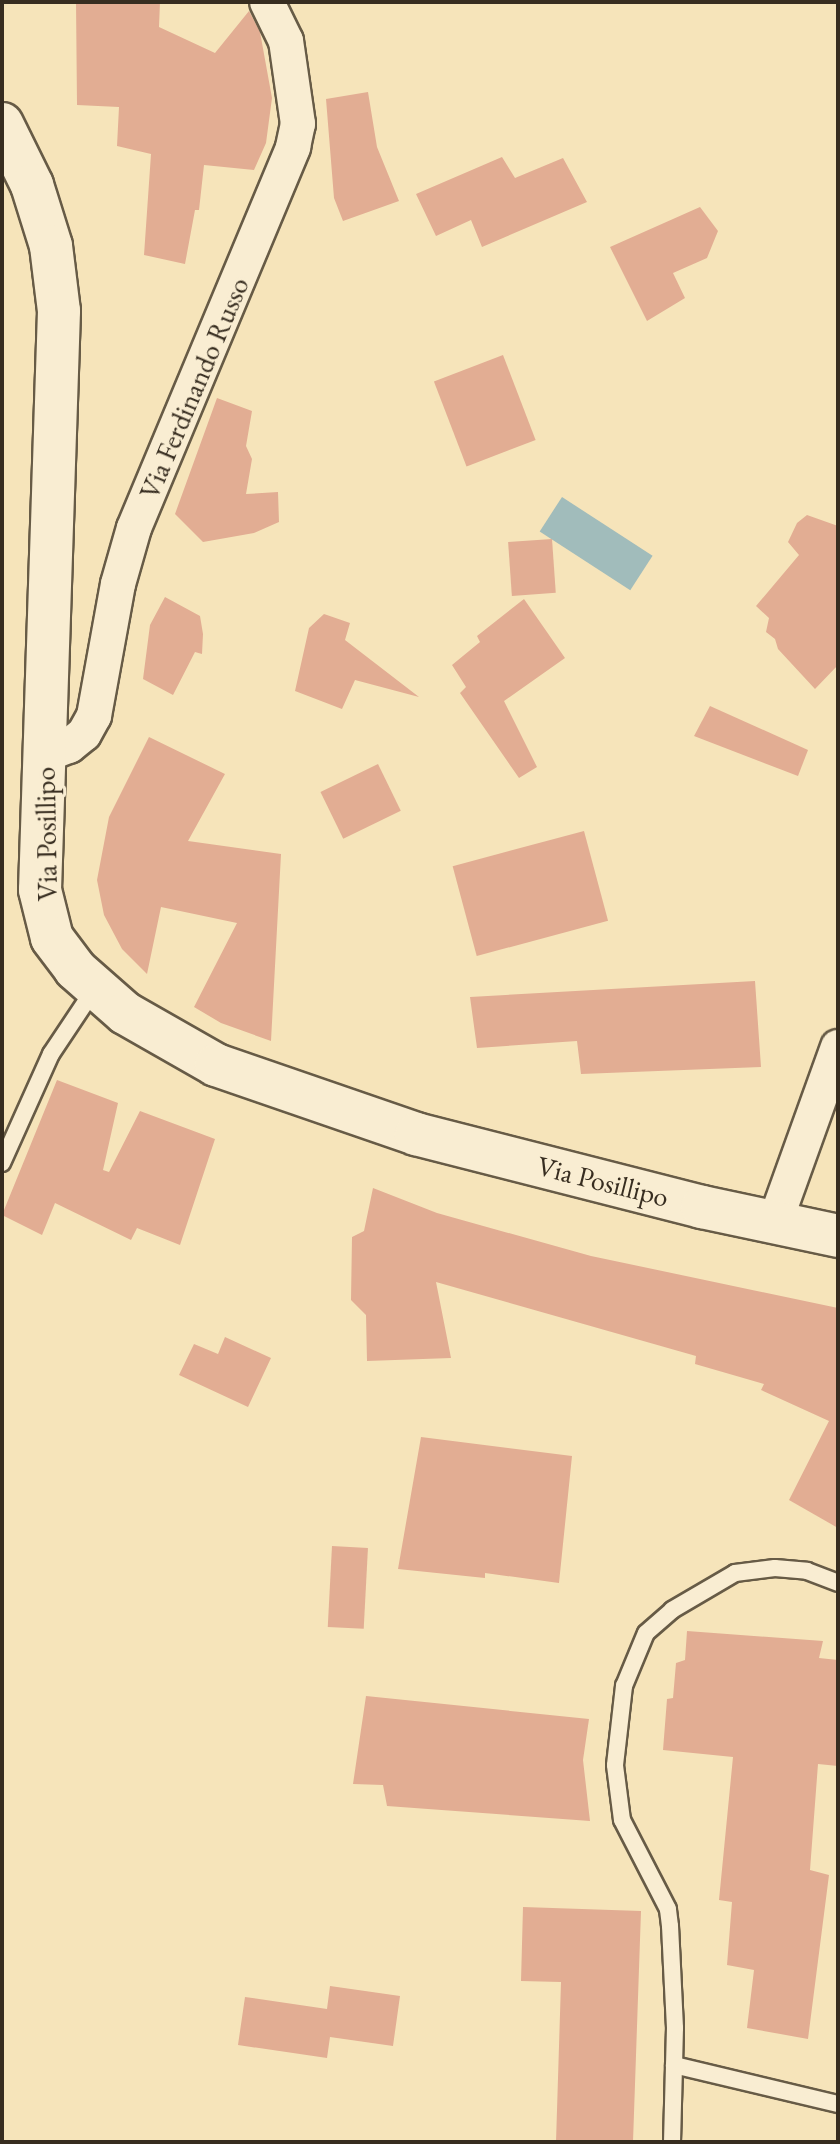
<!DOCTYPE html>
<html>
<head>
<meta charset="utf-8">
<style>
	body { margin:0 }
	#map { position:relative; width:840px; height:2144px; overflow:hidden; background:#f6e4ba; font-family:"EB Garamond",serif }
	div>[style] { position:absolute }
	.water>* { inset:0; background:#a1bcbb; transform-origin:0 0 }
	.building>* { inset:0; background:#e2ad93; transform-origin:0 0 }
	.roads { filter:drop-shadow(2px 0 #675b46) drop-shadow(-2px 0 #675b46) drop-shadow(0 2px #675b46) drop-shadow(0 -2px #675b46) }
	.service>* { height:16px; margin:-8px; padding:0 8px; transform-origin:8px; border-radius:8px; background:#f9edd2 }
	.minor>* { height:34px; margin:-17px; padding:0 17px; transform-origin:17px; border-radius:17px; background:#f9edd2 }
	.tertiary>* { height:42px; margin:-21px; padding:0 21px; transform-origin:21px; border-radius:21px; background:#f9edd2 }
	span { translate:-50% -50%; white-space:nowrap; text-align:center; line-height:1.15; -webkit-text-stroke:6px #f9edd2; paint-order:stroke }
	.street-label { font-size:28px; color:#372d20 }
	.frame { position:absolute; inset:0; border:4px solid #372d20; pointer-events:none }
</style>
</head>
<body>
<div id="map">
	<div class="water">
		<div style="left:562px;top:497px;width:108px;height:41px;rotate:33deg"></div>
	</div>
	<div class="building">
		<div style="clip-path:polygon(76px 2px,160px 2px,159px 27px,215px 53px,249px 11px,260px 32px,272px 98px,266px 143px,254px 170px,204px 165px,199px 210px,195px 210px,185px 264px,144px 255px,151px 154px,117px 146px,119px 107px,77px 105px)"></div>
		<div style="clip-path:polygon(368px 92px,377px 147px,399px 201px,343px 221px,334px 198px,326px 99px)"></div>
		<div style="clip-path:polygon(502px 157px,515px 178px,563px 158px,587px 202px,482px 247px,471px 220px,436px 236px,416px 194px)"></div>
		<div style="clip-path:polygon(700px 207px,718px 231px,707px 258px,673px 273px,685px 298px,647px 321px,610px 247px)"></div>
		<div style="left:503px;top:355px;width:91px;height:74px;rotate:69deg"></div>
		<div style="clip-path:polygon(217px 398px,252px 411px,246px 446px,252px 459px,246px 494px,278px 492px,279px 522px,254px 533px,203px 542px,175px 514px)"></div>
		<div style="clip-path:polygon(807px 515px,838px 526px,838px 665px,815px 689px,778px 649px,775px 639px,766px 632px,769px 618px,756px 606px,799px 555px,788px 542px,797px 523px)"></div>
		<div style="left:552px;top:539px;width:54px;height:44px;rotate:86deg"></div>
		<div style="clip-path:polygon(165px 597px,200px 616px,203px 634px,202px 654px,195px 652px,173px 695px,143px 679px,150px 625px)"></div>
		<div style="clip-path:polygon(524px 599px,565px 658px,504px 701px,537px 767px,519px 778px,460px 693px,466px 687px,452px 665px,480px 642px,477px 636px)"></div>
		<div style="clip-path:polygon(324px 614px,350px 623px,345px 640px,419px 697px,355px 680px,342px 709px,295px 691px,309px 628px)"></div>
		<div style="clip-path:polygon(710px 706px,808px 750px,798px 776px,694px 736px)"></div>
		<div style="clip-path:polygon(149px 737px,225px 774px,188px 841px,281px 854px,271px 1041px,221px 1023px,194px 1007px,237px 923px,161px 907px,147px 974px,122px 949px,104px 915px,97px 880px,109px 817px)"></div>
		<div style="left:378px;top:764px;width:52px;height:64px;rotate:64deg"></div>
		<div style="left:584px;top:831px;width:93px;height:136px;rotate:75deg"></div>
		<div style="clip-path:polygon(755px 981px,761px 1067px,581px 1074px,577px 1041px,477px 1048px,470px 997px)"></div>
		<div style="clip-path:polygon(57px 1080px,118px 1103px,103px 1170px,109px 1172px,140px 1111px,215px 1139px,180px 1245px,137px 1228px,131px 1240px,55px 1203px,42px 1235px,2px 1215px)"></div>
		<div style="clip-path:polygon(373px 1188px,437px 1213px,591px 1256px,838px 1308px,838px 1528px,789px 1500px,829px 1421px,761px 1390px,764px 1384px,695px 1364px,696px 1356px,436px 1282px,451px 1358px,367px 1361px,366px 1315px,351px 1300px,352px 1237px,364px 1231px)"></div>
		<div style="clip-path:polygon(225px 1337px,271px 1358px,248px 1407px,179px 1375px,194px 1344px,218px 1354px)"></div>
		<div style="clip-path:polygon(421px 1437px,572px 1456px,559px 1583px,485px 1573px,485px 1578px,398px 1569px)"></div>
		<div style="left:332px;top:1546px;width:36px;height:81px;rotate:3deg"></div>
		<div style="clip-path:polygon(687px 1631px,823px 1641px,819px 1658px,838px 1660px,838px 1766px,818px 1764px,810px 1870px,829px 1875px,808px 2039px,747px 2028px,754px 1970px,727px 1965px,732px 1902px,719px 1900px,733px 1757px,663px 1750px,667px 1699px,673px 1698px,676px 1663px,685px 1660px)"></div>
		<div style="clip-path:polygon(366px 1696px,589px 1719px,583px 1760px,590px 1821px,387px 1806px,383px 1785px,353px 1784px)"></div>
		<div style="clip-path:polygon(523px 1907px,641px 1911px,633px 2142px,556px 2142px,561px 1982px,521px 1981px)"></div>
		<div style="clip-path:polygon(330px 1986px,400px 1996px,393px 2046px,330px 2037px,327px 2058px,238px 2045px,245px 1997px,327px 2009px)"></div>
	</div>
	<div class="roads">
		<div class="service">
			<div style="left:2px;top:1163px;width:120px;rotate:-65.8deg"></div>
			<div style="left:51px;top:1054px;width:79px;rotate:-56.3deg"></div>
			<div style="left:674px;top:2065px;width:169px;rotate:13.4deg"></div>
			<div style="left:672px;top:2142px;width:114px;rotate:-88.5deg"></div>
			<div style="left:675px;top:2028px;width:102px;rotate:-92.8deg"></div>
			<div style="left:670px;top:1926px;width:17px;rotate:-97deg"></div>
			<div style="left:668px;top:1909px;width:100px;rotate:-117.3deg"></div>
			<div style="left:622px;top:1820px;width:55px;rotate:-97.3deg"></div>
			<div style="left:615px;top:1765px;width:80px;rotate:-83.5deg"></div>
			<div style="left:624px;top:1686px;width:57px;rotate:-67.5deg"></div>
			<div style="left:646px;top:1633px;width:35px;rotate:-41deg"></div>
			<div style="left:672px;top:1610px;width:73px;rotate:-30.4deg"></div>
			<div style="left:735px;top:1573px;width:40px;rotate:-7.1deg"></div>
			<div style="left:775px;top:1568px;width:32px;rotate:5deg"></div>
			<div style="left:807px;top:1571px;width:33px;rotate:21deg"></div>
		</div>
		<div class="minor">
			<div style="left:45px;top:755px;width:26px;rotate:-21deg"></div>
			<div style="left:69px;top:746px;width:19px;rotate:-39deg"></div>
			<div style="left:84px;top:734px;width:21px;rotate:-61deg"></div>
			<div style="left:94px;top:716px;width:134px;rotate:-79.7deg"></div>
			<div style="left:118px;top:584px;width:58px;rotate:-74.1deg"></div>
			<div style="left:134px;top:528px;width:413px;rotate:-67.3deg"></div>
			<div style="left:293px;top:147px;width:24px;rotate:-78deg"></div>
			<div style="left:298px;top:124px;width:84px;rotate:-98.2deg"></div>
			<div style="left:286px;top:41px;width:43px;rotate:-116deg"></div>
			<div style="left:775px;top:1222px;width:186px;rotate:-70.2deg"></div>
		</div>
		<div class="tertiary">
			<div style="left:2px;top:124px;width:68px;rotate:63.8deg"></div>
			<div style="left:32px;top:185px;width:64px;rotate:72.7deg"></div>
			<div style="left:51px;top:246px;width:65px;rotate:83deg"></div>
			<div style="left:59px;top:311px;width:579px;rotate:91.88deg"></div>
			<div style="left:40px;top:890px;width:49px;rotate:76deg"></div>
			<div style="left:52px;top:938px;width:39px;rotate:53deg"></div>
			<div style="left:75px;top:969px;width:67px;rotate:41.3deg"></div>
			<div style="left:125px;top:1013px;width:105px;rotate:29.7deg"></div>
			<div style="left:216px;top:1065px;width:212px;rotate:19deg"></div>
			<div style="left:416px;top:1134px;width:295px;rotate:14.3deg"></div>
			<div style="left:702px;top:1207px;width:139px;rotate:12deg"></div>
		</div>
	</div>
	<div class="street-label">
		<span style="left:194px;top:388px;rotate:-67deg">Via Ferdinando Russo</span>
		<span style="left:46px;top:834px;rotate:-91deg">Via Posillipo</span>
		<span style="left:603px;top:1181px;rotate:14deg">Via Posillipo</span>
	</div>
	<div class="frame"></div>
</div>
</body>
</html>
